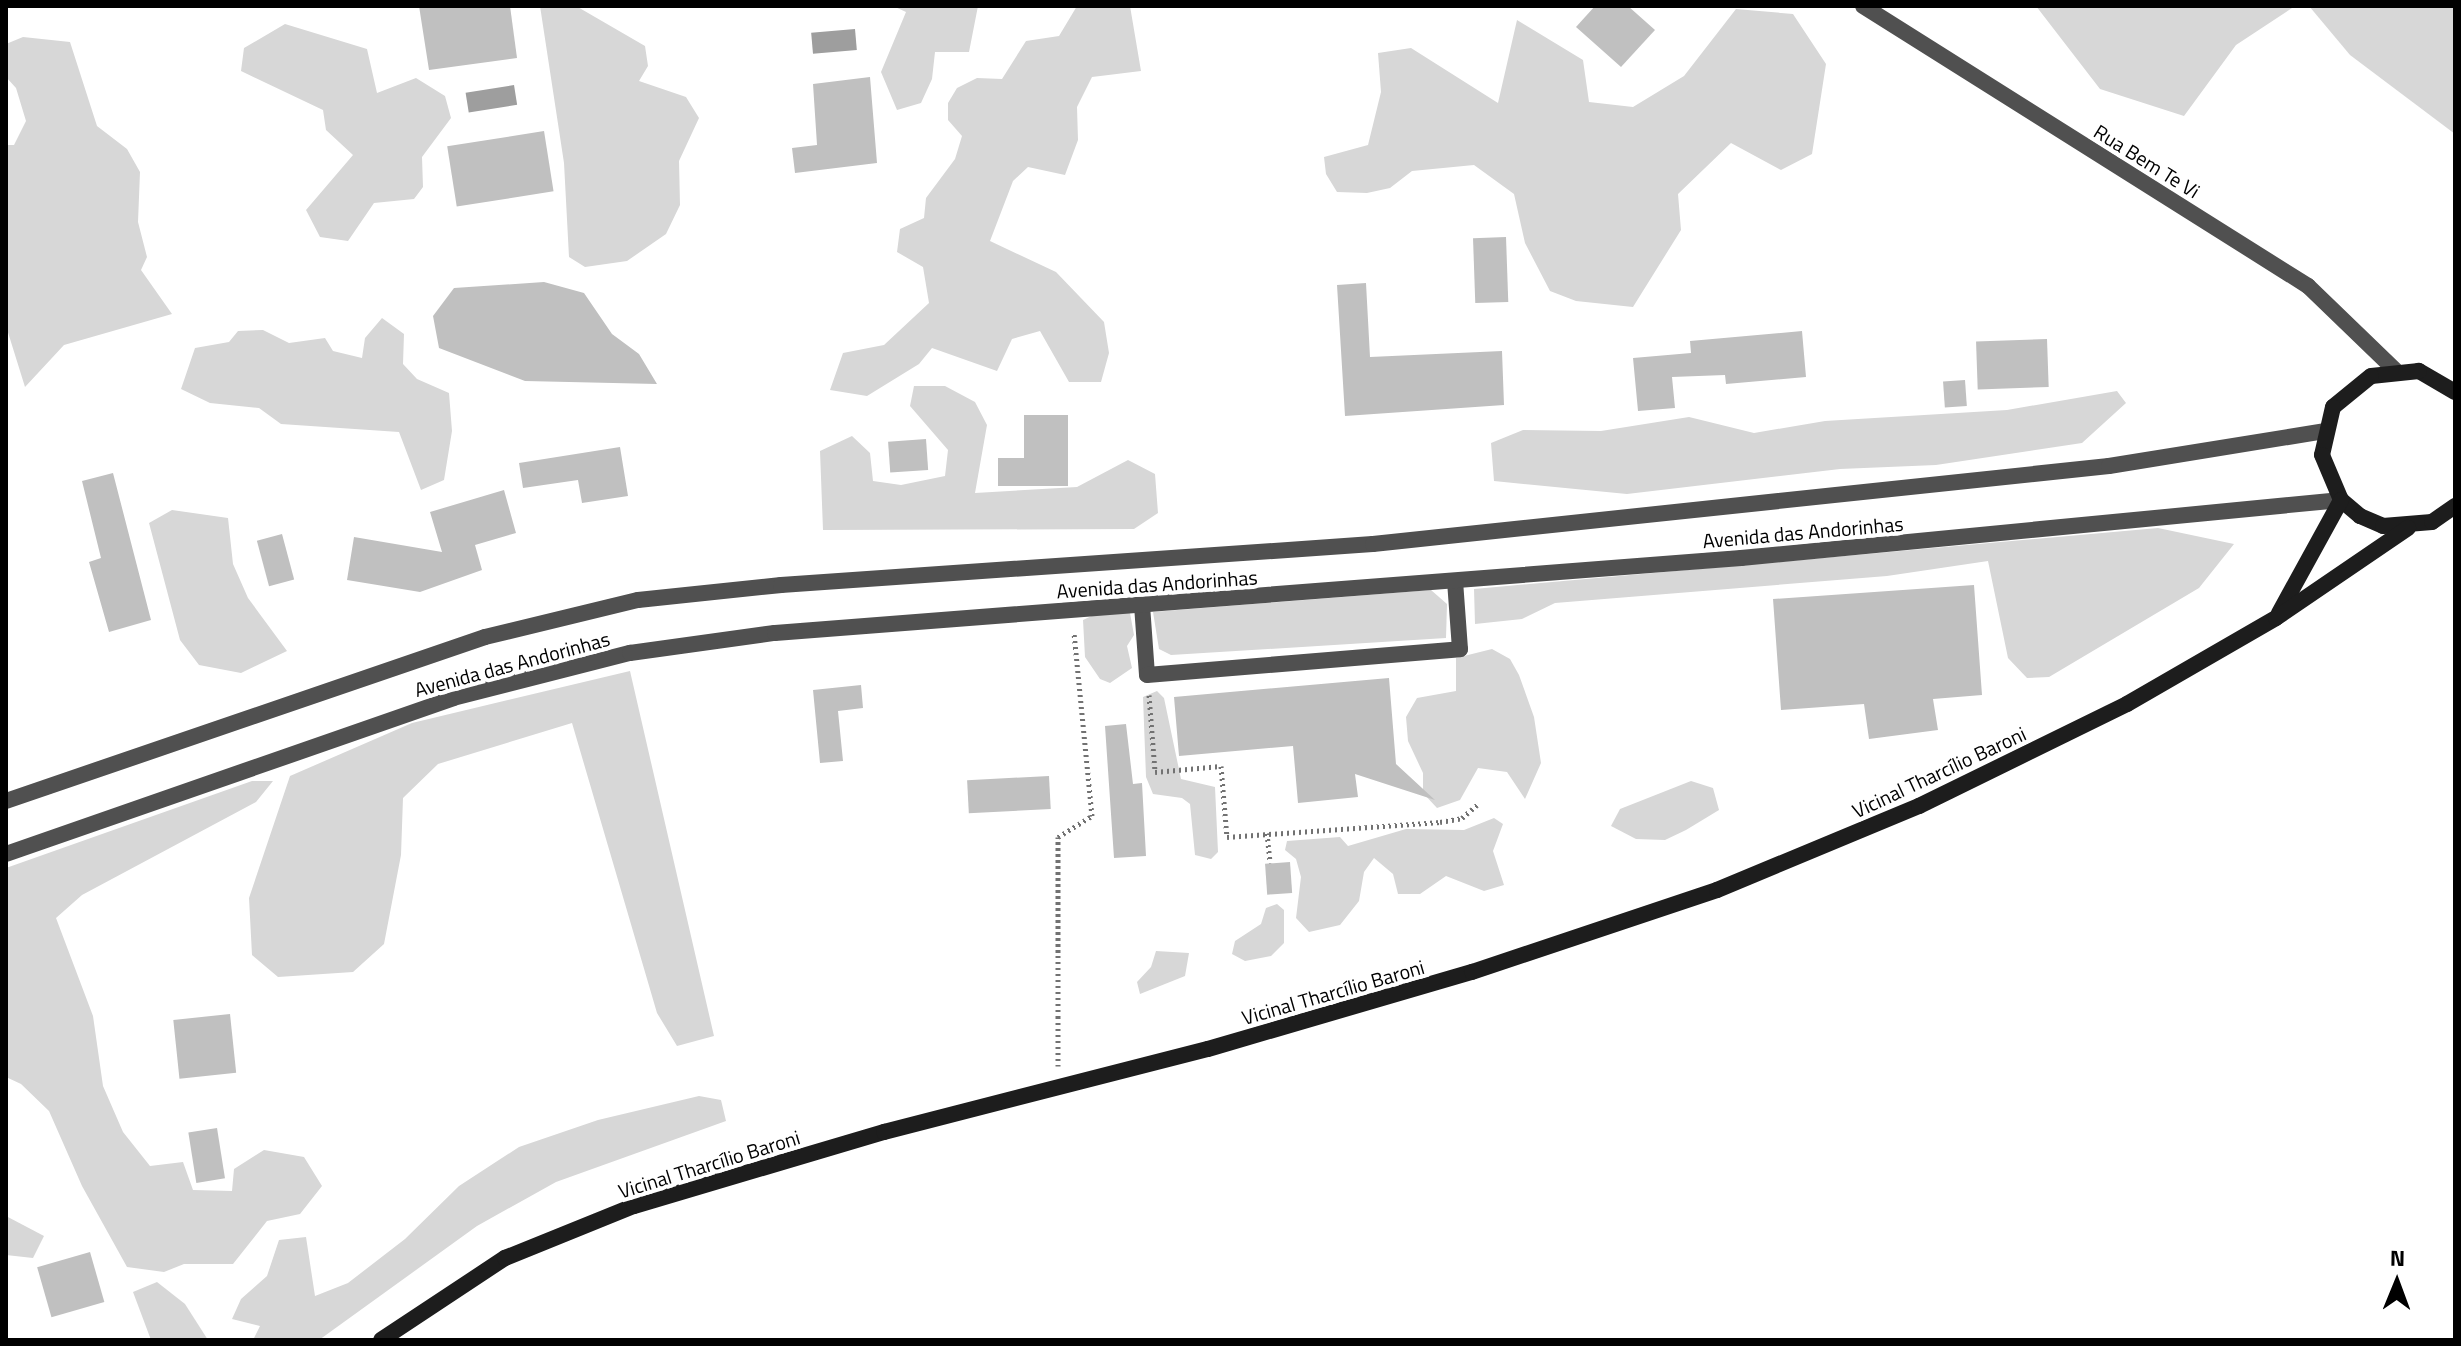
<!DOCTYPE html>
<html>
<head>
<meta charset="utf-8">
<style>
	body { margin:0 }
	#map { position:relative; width:2461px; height:1346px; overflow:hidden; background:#fff; font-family:"Titillium Web",sans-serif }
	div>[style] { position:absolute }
	.green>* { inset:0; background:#d7d7d7 }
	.water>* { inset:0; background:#9e9e9e; transform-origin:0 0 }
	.building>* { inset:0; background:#c0c0c0; transform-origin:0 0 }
	.path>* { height:5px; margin-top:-2.5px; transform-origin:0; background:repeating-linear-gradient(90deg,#727272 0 2px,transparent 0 6px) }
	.service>* { height:16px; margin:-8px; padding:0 8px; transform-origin:8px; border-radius:8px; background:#505050 }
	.minor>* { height:16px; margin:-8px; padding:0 8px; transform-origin:8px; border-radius:8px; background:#505050 }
	.secondary>* { height:16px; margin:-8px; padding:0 8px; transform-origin:8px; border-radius:8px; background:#1d1d1d }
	span { translate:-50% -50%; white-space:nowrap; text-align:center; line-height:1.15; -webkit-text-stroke:8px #fff; paint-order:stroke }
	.street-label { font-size:20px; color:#000 }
	.frame { position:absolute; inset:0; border:8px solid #000; pointer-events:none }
	.north { position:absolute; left:2357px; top:1242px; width:80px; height:80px; -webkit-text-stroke:6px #fff; paint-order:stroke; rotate:1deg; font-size:22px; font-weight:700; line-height:32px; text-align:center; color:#000 }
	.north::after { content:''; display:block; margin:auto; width:28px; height:36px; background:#000; clip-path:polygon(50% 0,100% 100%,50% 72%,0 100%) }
</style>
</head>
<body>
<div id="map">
	<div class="green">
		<div style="clip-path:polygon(540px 6px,576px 6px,645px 46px,648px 66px,639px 81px,686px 97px,699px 118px,679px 161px,680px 205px,666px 234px,627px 261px,585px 267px,569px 257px,564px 163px)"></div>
		<div style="clip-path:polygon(893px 6px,978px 6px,969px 52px,935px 52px,932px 79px,921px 103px,897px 110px,881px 72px,906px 12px)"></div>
		<div style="clip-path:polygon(1077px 6px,1130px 6px,1141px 71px,1092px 77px,1077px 107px,1078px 140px,1065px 175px,1028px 167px,1013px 181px,990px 241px,1056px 272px,1104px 322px,1109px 353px,1101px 382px,1069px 382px,1040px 331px,1012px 339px,997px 371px,932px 348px,919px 364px,867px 396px,830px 390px,843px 353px,884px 345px,929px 303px,923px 267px,897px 252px,900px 229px,924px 218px,926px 198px,955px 159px,962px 136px,948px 120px,948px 103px,957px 88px,977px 78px,1002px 79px,1026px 41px,1059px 36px)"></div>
		<div style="clip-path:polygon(2036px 6px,2295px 6px,2236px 45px,2184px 116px,2100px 89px)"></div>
		<div style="clip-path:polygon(2309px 6px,2455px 6px,2455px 134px,2350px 55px)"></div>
		<div style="clip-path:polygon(1736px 9px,1793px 14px,1826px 64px,1812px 154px,1781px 170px,1731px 143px,1678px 194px,1681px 230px,1633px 307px,1576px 301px,1550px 291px,1525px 243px,1514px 194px,1474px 165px,1412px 171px,1390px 188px,1367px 193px,1337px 192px,1326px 174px,1324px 157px,1368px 145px,1381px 92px,1378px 53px,1411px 48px,1498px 103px,1517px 20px,1583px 60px,1589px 102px,1633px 107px,1684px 76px)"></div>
		<div style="clip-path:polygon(285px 24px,367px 49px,377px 93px,416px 78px,445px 96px,451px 118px,422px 157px,423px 187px,414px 199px,374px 203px,348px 241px,320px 237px,306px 210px,353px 155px,326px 130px,323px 110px,241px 71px,244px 48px)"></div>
		<div style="clip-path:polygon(23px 37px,70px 42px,97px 126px,127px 149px,140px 172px,138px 222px,147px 257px,141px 270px,172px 314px,64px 345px,25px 387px,6px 326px,6px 145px,14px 145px,26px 121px,16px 88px,6px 77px,6px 44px)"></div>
		<div style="clip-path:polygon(382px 318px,404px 334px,403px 364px,417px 379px,449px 393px,452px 431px,444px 480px,421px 490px,399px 432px,281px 424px,259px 408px,210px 403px,181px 389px,195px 348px,229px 342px,238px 331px,263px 330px,289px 343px,325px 338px,333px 351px,362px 358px,365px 338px)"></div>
		<div style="clip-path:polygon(914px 386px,945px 386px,975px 402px,987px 425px,975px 493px,1077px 487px,1128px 460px,1155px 474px,1158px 513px,1134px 529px,823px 530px,820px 451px,852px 436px,870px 453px,873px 481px,901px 485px,945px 476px,948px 450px,910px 406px)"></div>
		<div style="clip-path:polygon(2117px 391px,2126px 403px,2082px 443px,1936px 465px,1840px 469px,1627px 494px,1494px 481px,1491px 443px,1523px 430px,1601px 431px,1689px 417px,1754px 433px,1825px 421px,2007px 410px)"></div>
		<div style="clip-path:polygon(172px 510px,228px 518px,233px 564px,248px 598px,287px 651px,241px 673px,199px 665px,180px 640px,149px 523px)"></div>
		<div style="clip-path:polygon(2158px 528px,2234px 544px,2199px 588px,2049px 677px,2027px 678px,2008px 658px,1988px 561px,1887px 576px,1555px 603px,1522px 619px,1475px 624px,1474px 589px)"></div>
		<div style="clip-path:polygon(1431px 590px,1447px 604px,1446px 638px,1171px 655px,1159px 649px,1153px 612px)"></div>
		<div style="clip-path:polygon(1098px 613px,1130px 613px,1134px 635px,1127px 646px,1132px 668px,1110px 683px,1100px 679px,1085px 657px,1083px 620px)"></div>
		<div style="clip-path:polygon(1492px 649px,1510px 659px,1519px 675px,1534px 717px,1541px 763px,1525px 799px,1507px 772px,1478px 768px,1460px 800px,1437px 808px,1423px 793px,1423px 773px,1408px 741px,1406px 717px,1417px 698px,1456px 691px,1456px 658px)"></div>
		<div style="clip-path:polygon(630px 671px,714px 1036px,677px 1046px,657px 1013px,572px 723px,438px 764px,403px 798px,401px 855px,384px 944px,353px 972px,278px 977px,252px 955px,249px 898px,290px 776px,412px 723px)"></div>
		<div style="clip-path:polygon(1157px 691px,1164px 698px,1181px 779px,1215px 787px,1218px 852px,1211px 859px,1195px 855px,1190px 804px,1182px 798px,1153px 794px,1146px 777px,1143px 697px)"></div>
		<div style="clip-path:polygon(252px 781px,273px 781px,256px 802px,82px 895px,56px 918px,93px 1016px,103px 1086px,123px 1132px,150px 1166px,183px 1162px,193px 1190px,232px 1191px,234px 1169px,264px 1150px,304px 1157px,322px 1186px,300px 1214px,267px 1221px,233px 1264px,184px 1264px,164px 1272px,127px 1267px,82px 1186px,49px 1111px,21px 1084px,6px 1077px,6px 868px)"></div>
		<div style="clip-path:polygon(1691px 781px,1713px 788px,1719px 810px,1686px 830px,1665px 840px,1636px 839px,1611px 826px,1620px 809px)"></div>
		<div style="clip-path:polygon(1494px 818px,1503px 824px,1493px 851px,1504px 885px,1484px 891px,1446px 876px,1420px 894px,1398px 894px,1393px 874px,1374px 858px,1364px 872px,1359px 901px,1340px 925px,1309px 932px,1296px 918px,1301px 877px,1296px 859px,1285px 850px,1287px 841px,1340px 837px,1348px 846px,1406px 829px,1464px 830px)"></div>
		<div style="clip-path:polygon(1277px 904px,1284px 910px,1284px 943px,1271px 956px,1245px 961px,1232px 954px,1235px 941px,1261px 924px,1266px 908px)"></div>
		<div style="clip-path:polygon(1156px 951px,1189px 953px,1185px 976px,1140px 994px,1137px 982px,1151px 967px)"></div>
		<div style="clip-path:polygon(699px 1096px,721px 1100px,726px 1121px,556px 1182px,477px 1226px,319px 1340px,253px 1340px,260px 1326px,232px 1319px,241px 1299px,267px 1276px,279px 1240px,306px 1237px,315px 1296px,348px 1283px,405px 1239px,459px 1186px,519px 1147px,598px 1120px)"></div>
		<div style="clip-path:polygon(6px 1216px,44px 1236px,33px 1258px,6px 1255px)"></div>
		<div style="clip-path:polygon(157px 1282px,185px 1304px,208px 1340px,151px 1340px,133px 1292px)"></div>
	</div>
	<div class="water">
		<div style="left:855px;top:29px;width:21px;height:44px;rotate:85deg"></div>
		<div style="left:514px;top:85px;width:20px;height:49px;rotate:81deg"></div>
	</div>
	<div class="building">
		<div style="clip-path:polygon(419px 6px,510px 6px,517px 58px,429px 70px)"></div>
		<div style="clip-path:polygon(1595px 6px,1628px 6px,1655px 30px,1621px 67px,1576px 27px)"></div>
		<div style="clip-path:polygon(870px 77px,877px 163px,795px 173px,792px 148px,817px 145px,813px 84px)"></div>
		<div style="left:544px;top:131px;width:61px;height:98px;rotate:81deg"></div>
		<div style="left:1506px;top:237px;width:65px;height:33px;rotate:88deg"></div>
		<div style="clip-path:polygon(544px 282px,584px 293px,612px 334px,639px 354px,657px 384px,525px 381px,439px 348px,433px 316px,454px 288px)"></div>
		<div style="clip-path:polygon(1366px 283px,1370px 357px,1502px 351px,1504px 405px,1345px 416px,1337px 285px)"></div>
		<div style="clip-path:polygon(1802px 331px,1806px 377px,1726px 384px,1725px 375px,1672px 377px,1675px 408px,1638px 411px,1633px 358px,1691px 353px,1690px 341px)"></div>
		<div style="left:2047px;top:339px;width:48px;height:71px;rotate:88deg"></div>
		<div style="left:1965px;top:380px;width:26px;height:22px;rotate:86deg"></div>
		<div style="clip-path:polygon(1024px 415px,1068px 415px,1068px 486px,998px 486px,998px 458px,1024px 458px)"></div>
		<div style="left:926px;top:439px;width:31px;height:38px;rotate:86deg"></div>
		<div style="clip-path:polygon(620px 447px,628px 496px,582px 503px,578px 480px,523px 488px,519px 463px)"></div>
		<div style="clip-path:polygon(113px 473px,151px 620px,109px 632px,89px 562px,101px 558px,82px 481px)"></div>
		<div style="clip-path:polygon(504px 490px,516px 533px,475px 545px,482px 570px,420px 592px,347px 580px,354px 537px,442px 552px,430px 512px)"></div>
		<div style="left:282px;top:534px;width:47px;height:26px;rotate:75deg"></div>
		<div style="clip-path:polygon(1974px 585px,1982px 695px,1933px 699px,1938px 730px,1869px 739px,1864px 704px,1781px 710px,1773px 599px)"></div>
		<div style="clip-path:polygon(1389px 678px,1396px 764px,1435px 800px,1355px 774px,1358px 797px,1298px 803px,1293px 746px,1179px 756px,1174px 697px)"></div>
		<div style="clip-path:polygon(861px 685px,863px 708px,838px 711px,843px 761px,820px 763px,813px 690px)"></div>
		<div style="clip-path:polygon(1126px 724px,1133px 784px,1142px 783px,1146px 856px,1114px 858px,1105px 726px)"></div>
		<div style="left:1049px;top:776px;width:33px;height:82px;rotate:87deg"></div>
		<div style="left:1290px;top:862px;width:31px;height:25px;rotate:86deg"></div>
		<div style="left:230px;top:1014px;width:59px;height:57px;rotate:84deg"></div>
		<div style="left:217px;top:1128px;width:51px;height:29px;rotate:81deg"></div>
		<div style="left:90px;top:1252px;width:52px;height:55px;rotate:74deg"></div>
	</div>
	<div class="path">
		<div style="left:1149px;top:695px;width:77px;rotate:85.5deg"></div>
		<div style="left:1155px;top:772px;width:66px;rotate:-5.2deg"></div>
		<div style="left:1221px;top:766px;width:71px;rotate:85.2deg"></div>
		<div style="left:1227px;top:837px;width:214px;rotate:-4deg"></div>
		<div style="left:1440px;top:822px;width:22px;rotate:-10deg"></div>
		<div style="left:1462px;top:818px;width:20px;rotate:-41deg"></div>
		<div style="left:1267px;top:833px;width:30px;rotate:84deg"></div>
		<div style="left:1058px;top:1066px;width:229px;rotate:-90deg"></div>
		<div style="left:1058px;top:837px;width:40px;rotate:-32deg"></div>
		<div style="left:1092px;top:816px;width:185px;rotate:-95.6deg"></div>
	</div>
	<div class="service">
		<div style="left:1142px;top:605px;width:70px;rotate:85.9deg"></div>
		<div style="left:1147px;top:675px;width:314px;rotate:-4.7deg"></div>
		<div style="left:1460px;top:649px;width:68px;rotate:-94.2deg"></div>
	</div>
	<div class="minor">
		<div style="left:1863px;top:6px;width:526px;rotate:32.18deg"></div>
		<div style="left:2308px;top:286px;width:121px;rotate:44deg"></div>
		<div style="left:6px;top:801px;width:506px;rotate:-18.9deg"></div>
		<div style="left:485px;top:637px;width:157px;rotate:-13.6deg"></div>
		<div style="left:638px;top:600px;width:144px;rotate:-6deg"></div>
		<div style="left:781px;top:585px;width:593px;rotate:-3.96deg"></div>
		<div style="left:1373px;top:544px;width:740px;rotate:-6.05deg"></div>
		<div style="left:2109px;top:466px;width:218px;rotate:-9.2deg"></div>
		<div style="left:6px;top:854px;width:473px;rotate:-19.2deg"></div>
		<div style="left:453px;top:698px;width:183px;rotate:-14.3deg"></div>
		<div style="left:630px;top:653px;width:146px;rotate:-7.9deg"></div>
		<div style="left:775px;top:633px;width:969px;rotate:-4.44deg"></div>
		<div style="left:1741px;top:558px;width:603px;rotate:-5.52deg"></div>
	</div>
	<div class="secondary">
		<div style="left:2455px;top:392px;width:42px;rotate:-149.7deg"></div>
		<div style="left:2419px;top:371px;width:48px;rotate:174.1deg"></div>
		<div style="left:2371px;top:376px;width:49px;rotate:140.8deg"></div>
		<div style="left:2333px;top:407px;width:49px;rotate:102.9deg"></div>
		<div style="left:2322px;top:455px;width:49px;rotate:67.1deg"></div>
		<div style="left:2341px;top:500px;width:25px;rotate:40deg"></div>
		<div style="left:2360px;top:516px;width:25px;rotate:23deg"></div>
		<div style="left:2383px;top:526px;width:49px;rotate:-4.7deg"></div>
		<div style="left:2432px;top:522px;width:28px;rotate:-35deg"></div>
		<div style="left:2279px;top:613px;width:129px;rotate:-61.2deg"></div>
		<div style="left:381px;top:1340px;width:149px;rotate:-33.5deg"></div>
		<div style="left:505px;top:1258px;width:139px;rotate:-22deg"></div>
		<div style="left:634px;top:1206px;width:261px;rotate:-16.5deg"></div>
		<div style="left:884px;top:1132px;width:334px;rotate:-14.4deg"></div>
		<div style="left:1208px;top:1049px;width:275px;rotate:-16.3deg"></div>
		<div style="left:1472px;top:972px;width:258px;rotate:-18.5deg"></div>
		<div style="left:1717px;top:890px;width:219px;rotate:-22.6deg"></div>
		<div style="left:1919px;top:806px;width:232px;rotate:-26.1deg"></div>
		<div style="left:2127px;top:704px;width:172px;rotate:-30deg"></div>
		<div style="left:2276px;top:618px;width:160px;rotate:-34.3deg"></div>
	</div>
	<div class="street-label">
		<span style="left:2147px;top:161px;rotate:32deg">Rua Bem Te Vi</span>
		<span style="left:1803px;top:532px;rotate:-5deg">Avenida das Andorinhas</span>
		<span style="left:1157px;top:584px;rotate:-4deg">Avenida das Andorinhas</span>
		<span style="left:512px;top:664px;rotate:-15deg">Avenida das Andorinhas</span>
		<span style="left:1939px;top:772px;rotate:-25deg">Vicinal Tharcílio Baroni</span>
		<span style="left:1333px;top:992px;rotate:-16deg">Vicinal Tharcílio Baroni</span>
		<span style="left:709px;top:1164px;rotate:-17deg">Vicinal Tharcílio Baroni</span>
	</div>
	<div class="frame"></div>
	<div class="north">N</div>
</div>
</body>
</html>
